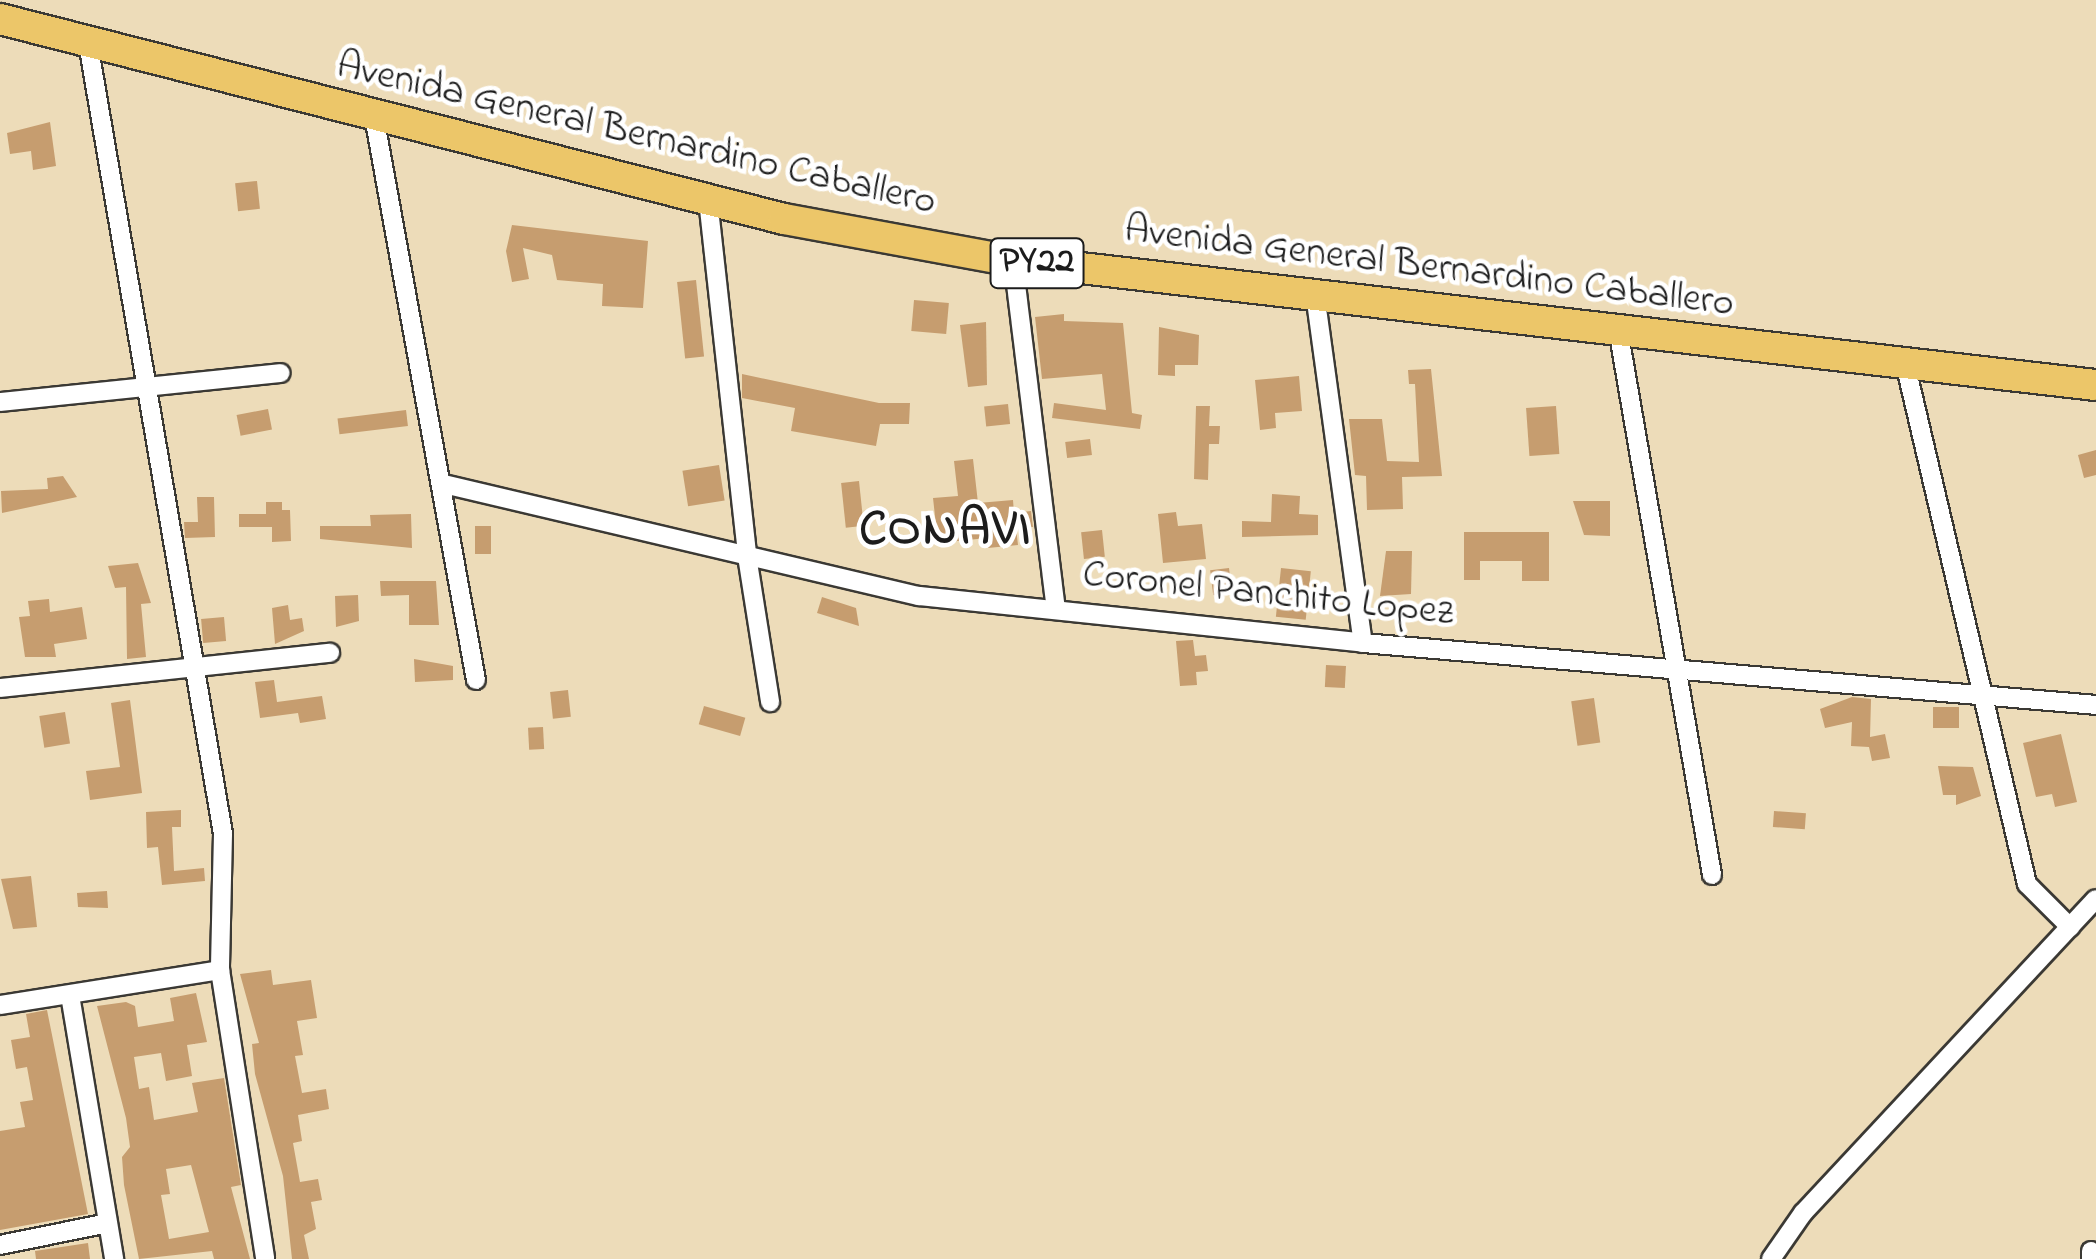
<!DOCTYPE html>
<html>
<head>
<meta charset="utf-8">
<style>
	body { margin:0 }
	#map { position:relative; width:2096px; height:1259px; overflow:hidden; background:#eddcb9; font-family:"Indie Flower",sans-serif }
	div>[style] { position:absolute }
	.building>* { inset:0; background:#c69d6f; transform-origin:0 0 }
	.roads { filter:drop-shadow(2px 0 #3b3934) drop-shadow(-2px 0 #3b3934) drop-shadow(0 2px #3b3934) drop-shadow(0 -2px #3b3934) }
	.minor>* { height:18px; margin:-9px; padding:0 9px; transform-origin:9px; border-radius:9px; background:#fff }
	.trunk>* { height:30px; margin:-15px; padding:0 15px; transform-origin:15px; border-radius:15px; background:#ecc669 }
	span { translate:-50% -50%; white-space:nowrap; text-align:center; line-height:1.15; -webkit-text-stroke:9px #fff; paint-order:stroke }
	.shield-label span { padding:2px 8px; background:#fff; border:2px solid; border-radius:8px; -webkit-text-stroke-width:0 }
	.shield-label { font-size:38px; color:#1c1c1c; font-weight:700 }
	.street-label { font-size:40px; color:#1c1c1c }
	.district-label { font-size:50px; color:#1c1c1c; font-weight:700; letter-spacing:2.5px }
</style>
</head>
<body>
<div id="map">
	<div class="building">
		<div style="clip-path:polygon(50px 122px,56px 166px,33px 170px,31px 151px,10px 154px,7px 133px)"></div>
		<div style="left:257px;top:181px;width:28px;height:22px;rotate:84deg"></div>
		<div style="clip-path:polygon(512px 225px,648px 241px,643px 308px,602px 306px,603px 284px,557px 280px,552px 255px,523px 248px,529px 279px,512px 282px,506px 251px)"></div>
		<div style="left:696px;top:280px;width:77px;height:19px;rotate:84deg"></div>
		<div style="left:914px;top:300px;width:35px;height:31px;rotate:5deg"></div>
		<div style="clip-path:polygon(1064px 314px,1064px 321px,1123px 323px,1132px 413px,1142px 415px,1140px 429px,1052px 418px,1054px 403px,1106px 410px,1102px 374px,1042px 379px,1035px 317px)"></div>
		<div style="clip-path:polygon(986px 322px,987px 385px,968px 387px,960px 325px)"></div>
		<div style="clip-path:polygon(1159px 327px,1199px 335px,1198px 365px,1175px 365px,1175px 376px,1158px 375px)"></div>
		<div style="clip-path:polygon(1431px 369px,1442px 476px,1402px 477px,1403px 509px,1367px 510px,1366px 476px,1355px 475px,1349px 419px,1382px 419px,1387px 461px,1419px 462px,1415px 384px,1409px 384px,1408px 370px)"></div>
		<div style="clip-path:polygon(742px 374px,879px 403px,910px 403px,909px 424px,880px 424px,876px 446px,791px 431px,795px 408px,742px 398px)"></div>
		<div style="clip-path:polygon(1299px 376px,1302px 411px,1275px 413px,1276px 428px,1260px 430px,1255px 380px)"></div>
		<div style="left:1008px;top:404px;width:20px;height:24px;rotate:84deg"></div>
		<div style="clip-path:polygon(1196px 406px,1210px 406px,1209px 426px,1220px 426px,1219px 444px,1209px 444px,1208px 480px,1194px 479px)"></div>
		<div style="left:1556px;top:406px;width:48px;height:30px;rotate:86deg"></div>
		<div style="left:268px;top:409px;width:21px;height:32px;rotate:79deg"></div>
		<div style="left:406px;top:410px;width:16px;height:69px;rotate:83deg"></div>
		<div style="left:1090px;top:439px;width:16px;height:25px;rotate:83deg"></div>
		<div style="clip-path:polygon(2096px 450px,2096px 475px,2084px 478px,2078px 455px)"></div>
		<div style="clip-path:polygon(973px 459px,978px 503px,1013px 500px,1014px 513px,1031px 511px,1033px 527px,1016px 528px,1018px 545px,988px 548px,987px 538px,938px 543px,933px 498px,958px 496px,954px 461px)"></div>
		<div style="left:719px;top:465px;width:36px;height:37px;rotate:81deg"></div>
		<div style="clip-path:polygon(63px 476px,77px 497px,2px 513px,1px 491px,48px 489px,47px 478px)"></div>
		<div style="left:859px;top:481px;width:45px;height:18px;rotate:84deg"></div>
		<div style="clip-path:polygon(1272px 494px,1300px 496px,1299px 514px,1318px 515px,1318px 535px,1242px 537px,1242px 521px,1271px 522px)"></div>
		<div style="clip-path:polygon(197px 497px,214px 497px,215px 537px,185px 538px,184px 522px,198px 522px)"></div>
		<div style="clip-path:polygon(1573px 501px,1610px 501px,1610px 536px,1584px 535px)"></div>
		<div style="clip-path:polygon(266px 502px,282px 502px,282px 510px,290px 510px,291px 541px,272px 542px,272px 527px,239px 527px,239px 514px,266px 514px)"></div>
		<div style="clip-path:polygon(1176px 512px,1178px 526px,1202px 524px,1206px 559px,1163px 563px,1158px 514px)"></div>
		<div style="clip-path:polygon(411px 514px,412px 548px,320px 539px,320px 526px,371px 526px,370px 515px)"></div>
		<div style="left:475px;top:526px;width:16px;height:28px"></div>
		<div style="left:1102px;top:530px;width:27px;height:21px;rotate:84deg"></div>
		<div style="clip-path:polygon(1464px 532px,1549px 532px,1549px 581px,1522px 581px,1522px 561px,1480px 561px,1480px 580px,1464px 580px)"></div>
		<div style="clip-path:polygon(1386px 551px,1412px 551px,1411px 594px,1380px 596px)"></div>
		<div style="clip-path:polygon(138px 563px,151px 603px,141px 604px,146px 657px,127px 659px,126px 587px,115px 588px,108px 566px)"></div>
		<div style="left:1229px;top:568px;width:25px;height:19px;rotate:83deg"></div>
		<div style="left:1281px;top:568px;width:30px;height:49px;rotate:6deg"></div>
		<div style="clip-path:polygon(380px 581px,436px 581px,439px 625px,409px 625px,409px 595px,381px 596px)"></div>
		<div style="clip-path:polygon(358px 595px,359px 621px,336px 627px,335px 596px)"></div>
		<div style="clip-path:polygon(822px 597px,856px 608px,859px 626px,817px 613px)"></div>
		<div style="clip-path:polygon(49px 599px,50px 612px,82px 607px,87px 639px,54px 644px,56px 657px,25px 657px,19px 617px,30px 616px,28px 601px)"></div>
		<div style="clip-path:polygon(288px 605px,290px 620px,302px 618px,304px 631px,275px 644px,272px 608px)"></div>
		<div style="left:224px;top:617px;width:24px;height:23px;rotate:85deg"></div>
		<div style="clip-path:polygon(1193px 640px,1195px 656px,1206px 655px,1208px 671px,1196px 672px,1197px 685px,1180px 686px,1176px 641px)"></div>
		<div style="clip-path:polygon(414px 659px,453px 666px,453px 680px,415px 682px)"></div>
		<div style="left:1326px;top:665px;width:20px;height:22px;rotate:3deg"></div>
		<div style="clip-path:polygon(274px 680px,277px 702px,322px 696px,326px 719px,300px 723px,298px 713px,260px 718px,255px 682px)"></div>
		<div style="left:568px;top:690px;width:27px;height:18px;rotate:84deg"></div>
		<div style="clip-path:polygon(1852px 697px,1871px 699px,1870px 737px,1885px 734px,1890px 758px,1872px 761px,1869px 747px,1851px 746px,1852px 722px,1825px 728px,1820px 709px)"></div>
		<div style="left:1594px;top:698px;width:45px;height:23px;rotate:82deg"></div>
		<div style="clip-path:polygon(130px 700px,142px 793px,90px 800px,86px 771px,120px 767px,111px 703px)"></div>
		<div style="left:704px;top:706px;width:43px;height:19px;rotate:16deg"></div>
		<div style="left:1933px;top:707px;width:26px;height:21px"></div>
		<div style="left:65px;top:712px;width:32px;height:26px;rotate:81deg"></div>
		<div style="left:543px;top:727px;width:22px;height:15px;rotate:87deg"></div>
		<div style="clip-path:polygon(2061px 734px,2077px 802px,2055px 807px,2052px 794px,2036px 797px,2023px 743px)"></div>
		<div style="clip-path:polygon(1938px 766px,1973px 767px,1981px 796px,1956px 805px,1956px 795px,1943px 795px)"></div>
		<div style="clip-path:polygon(181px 810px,181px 827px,172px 827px,174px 871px,204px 868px,205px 881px,162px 885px,158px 847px,147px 848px,146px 812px)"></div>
		<div style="left:1774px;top:811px;width:32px;height:16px;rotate:4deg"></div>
		<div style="clip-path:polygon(31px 876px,37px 927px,13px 929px,1px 879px)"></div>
		<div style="clip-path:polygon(107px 891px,108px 908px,78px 907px,77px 893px)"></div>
		<div style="clip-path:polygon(271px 970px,273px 985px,311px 980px,317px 1018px,297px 1021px,303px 1055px,295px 1056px,302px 1093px,326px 1089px,329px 1109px,298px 1115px,302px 1141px,293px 1143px,300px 1182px,318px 1179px,322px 1200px,311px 1202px,316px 1229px,304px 1235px,309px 1259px,292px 1259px,283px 1176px,255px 1074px,252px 1044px,259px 1043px,240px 974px)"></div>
		<div style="clip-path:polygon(evenodd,196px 993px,207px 1042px,187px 1045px,192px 1076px,166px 1081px,161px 1053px,134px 1057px,139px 1089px,149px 1087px,154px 1120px,198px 1112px,192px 1083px,224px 1078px,241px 1185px,231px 1187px,250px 1259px,214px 1259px,212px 1251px,139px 1259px,124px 1185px,122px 1157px,130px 1147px,126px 1118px,97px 1006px,126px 1002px,135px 1006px,138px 1027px,174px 1021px,170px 998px,196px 993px,191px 1165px,209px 1232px,169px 1239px,161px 1195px,170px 1194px,166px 1169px,191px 1165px)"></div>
		<div style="clip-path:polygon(47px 1010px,88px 1214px,0 1230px,0 1131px,25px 1127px,20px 1102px,33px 1100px,27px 1067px,16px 1069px,11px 1040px,30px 1037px,26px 1014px)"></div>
		<div style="clip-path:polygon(88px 1243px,90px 1259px,36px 1259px,35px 1251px)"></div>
	</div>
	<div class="roads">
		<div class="minor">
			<div style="left:88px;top:43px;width:802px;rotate:80.31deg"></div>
			<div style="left:223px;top:834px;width:136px;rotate:91.3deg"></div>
			<div style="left:220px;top:970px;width:292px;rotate:81.1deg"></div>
			<div style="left:374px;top:116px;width:573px;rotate:79.75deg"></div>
			<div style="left:708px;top:200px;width:358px;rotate:83.7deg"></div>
			<div style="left:747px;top:556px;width:148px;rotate:81deg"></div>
			<div style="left:1013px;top:260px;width:351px;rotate:83deg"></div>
			<div style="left:1315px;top:294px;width:352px;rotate:82.2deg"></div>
			<div style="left:1618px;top:329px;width:554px;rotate:80.23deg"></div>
			<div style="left:1905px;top:363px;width:535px;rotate:76.82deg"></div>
			<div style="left:2027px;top:884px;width:61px;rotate:45deg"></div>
			<div style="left:0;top:402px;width:282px;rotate:-5.9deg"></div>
			<div style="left:444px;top:484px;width:488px;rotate:13.3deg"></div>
			<div style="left:919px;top:596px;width:446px;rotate:6deg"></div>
			<div style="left:1363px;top:643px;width:736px;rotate:4.83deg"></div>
			<div style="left:0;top:688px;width:332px;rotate:-6.1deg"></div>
			<div style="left:70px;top:995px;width:268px;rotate:80.5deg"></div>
			<div style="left:0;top:1005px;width:223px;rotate:-9deg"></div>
			<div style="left:0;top:1245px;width:110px;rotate:-11.5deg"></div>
			<div style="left:2091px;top:1251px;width:8px;rotate:90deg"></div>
			<div style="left:1771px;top:1259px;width:56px;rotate:-55.2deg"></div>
			<div style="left:1803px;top:1213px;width:429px;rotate:-47deg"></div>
		</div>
		<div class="trunk">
			<div style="left:0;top:19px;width:809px;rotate:14.31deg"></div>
			<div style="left:784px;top:219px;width:223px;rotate:10.4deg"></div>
			<div style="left:1003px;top:259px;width:1100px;rotate:6.58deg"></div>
		</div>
	</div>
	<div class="shield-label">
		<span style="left:1037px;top:263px">PY22</span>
	</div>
	<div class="street-label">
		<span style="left:636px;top:135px;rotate:13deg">Avenida General Bernardino Caballero</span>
		<span style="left:1429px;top:268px;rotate:7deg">Avenida General Bernardino Caballero</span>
		<span style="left:1268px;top:595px;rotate:6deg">Coronel Panchito Lopez</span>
	</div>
	<div class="district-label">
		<span style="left:946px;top:531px">CONAVI</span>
	</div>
</div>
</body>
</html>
